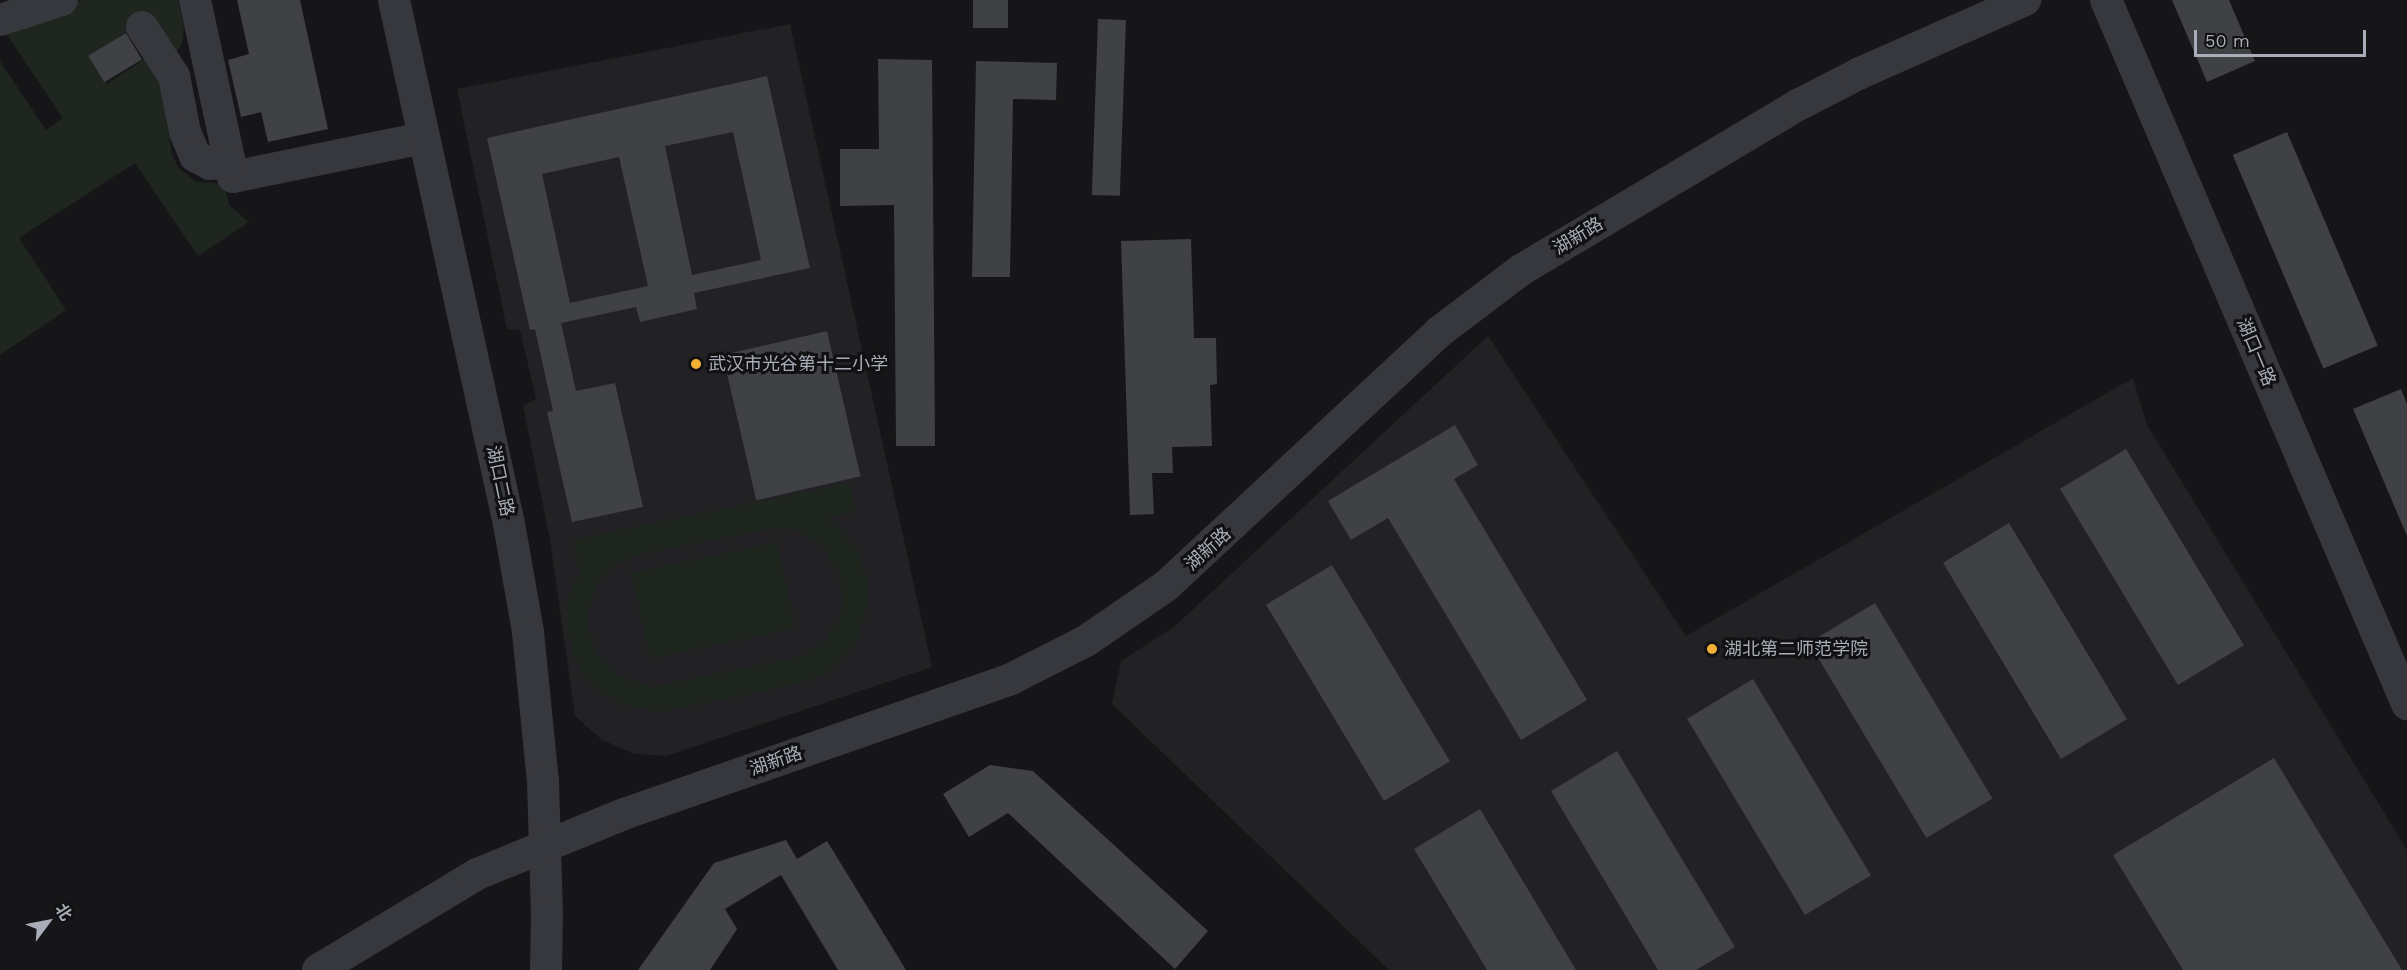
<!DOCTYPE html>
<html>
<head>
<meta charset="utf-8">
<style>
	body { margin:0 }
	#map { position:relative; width:2407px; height:970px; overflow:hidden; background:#161618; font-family:"Work Sans","Noto Sans SC",sans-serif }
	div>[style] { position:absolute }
	.built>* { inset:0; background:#222225 }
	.green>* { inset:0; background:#1e261f; transform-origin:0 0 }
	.building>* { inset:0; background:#404145; transform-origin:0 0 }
	.minor>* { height:32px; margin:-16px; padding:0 16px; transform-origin:16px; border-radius:16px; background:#37383d }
	.dots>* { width:16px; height:16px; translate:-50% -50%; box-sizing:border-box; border:3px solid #111113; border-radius:50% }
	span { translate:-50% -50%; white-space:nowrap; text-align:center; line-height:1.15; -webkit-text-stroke:6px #111113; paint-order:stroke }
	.street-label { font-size:18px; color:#a8adb8 }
	.poi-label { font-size:18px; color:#a8adb8 }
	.left { translate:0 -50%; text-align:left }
	.north { position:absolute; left:18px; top:892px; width:60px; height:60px; -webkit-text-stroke:4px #111113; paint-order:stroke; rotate:58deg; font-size:16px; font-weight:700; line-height:24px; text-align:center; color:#a8adb8 }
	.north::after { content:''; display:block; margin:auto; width:21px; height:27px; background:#a8adb8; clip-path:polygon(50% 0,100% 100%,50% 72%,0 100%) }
	.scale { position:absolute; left:2194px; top:30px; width:172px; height:27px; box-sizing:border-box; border:3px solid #a8adb8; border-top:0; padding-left:8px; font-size:18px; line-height:21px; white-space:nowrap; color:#a8adb8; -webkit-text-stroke:4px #111113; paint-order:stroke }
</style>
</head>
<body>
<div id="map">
	<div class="built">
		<div style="clip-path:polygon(790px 24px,932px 667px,666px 756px,635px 754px,602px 740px,575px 716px,550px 540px,523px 406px,536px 399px,520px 330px,507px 329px,457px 89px)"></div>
		<div style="clip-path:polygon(1488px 336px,1686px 636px,2133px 378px,2147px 425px,2407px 850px,2407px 970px,1389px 970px,1112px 704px,1121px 661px,1174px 627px)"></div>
	</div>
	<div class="green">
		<div style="clip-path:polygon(83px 0,178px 0,184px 29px,182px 44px,176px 53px,149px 11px,125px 26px,128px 31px,90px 57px,107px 84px,146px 58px,160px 80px,172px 155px,179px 168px,196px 182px,218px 183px,225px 190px,229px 205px,249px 222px,198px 256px,135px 163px,19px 238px,66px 310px,0 355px,0 61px,46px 130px,63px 118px,5px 32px,16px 21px)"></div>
		<div style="clip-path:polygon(evenodd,850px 483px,856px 512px,825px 518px,839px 527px,858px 554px,869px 585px,868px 603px,859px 636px,848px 653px,827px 672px,805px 682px,668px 711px,651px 711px,621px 704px,598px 690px,584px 675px,576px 661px,567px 631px,568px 597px,580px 573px,572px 540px,850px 483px,776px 528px,796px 530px,809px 537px,822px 546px,839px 573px,843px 601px,840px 616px,825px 640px,812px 651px,801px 656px,658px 686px,647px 686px,626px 679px,615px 672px,598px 654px,588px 627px,588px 612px,598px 583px,616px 564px,642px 554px,776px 528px)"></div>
		<div style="left:777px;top:542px;width:88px;height:149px;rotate:78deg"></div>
	</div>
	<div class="building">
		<div style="clip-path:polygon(237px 0,300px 0,328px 129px,268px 142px,261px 112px,241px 117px,228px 60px,249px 54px)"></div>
		<div style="left:973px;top:0;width:35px;height:28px"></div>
		<div style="clip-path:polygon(2172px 0,2229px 0,2255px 61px,2207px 82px)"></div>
		<div style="left:1098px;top:19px;width:28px;height:176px;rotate:2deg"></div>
		<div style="left:126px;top:33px;width:31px;height:44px;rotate:59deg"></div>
		<div style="clip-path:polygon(878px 59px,932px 60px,935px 446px,896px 446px,894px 205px,840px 206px,840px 149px,879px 149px)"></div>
		<div style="clip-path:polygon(976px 61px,1057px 63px,1056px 100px,1013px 99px,1010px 277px,972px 277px)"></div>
		<div style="clip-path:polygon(evenodd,767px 76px,810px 268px,694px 293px,697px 309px,640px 322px,636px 307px,561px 323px,576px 391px,615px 383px,643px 507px,572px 522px,547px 412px,553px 411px,535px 329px,530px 330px,487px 138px,767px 76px,733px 132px,761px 260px,692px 275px,665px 146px,733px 132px,767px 76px,619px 157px,648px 286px,570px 303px,542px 174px,619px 157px)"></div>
		<div style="left:2287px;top:132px;width:232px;height:59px;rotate:67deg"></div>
		<div style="clip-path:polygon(1191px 239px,1194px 338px,1216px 338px,1217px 384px,1210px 385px,1212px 446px,1172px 447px,1173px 473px,1152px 473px,1154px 514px,1130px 515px,1121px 241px)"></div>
		<div style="left:827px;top:331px;width:149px;height:107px;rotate:77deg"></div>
		<div style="clip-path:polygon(2401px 389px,2407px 404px,2407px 536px,2353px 409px)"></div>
		<div style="clip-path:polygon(1455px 425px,1478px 465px,1454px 479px,1587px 700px,1521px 740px,1388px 518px,1351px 540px,1328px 501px)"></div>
		<div style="left:2126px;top:449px;width:229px;height:77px;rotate:59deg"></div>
		<div style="left:2009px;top:523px;width:229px;height:77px;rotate:59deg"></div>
		<div style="left:1332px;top:565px;width:229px;height:77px;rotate:59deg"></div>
		<div style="left:1875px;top:603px;width:228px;height:77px;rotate:59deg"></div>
		<div style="left:1753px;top:679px;width:229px;height:77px;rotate:59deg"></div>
		<div style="clip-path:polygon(1617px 751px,1735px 947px,1696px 970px,1658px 970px,1551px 791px)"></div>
		<div style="clip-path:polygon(2274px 758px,2402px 970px,2183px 970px,2113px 855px)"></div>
		<div style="clip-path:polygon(990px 765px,1033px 771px,1208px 931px,1175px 969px,1008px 813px,969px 837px,943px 794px)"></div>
		<div style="clip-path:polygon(1480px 809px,1576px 970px,1487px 970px,1414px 849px)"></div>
		<div style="clip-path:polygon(786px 840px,797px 859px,827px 841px,906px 970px,838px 970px,781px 875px,725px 909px,737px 929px,710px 970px,638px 970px,714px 863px)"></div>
	</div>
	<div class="minor">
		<div style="left:195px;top:0;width:181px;rotate:77.9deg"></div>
		<div style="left:233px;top:177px;width:194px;rotate:-11.6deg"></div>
		<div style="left:394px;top:0;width:536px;rotate:77.62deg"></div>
		<div style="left:509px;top:524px;width:110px;rotate:80deg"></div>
		<div style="left:528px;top:632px;width:150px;rotate:84.3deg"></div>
		<div style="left:543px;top:781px;width:132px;rotate:88.3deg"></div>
		<div style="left:547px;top:913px;width:57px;rotate:91deg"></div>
		<div style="left:2106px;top:0;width:766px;rotate:66.85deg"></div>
		<div style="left:0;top:20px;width:65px;rotate:-17.9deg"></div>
		<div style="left:142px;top:27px;width:59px;rotate:56.9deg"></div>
		<div style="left:174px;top:76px;width:57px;rotate:78.9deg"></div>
		<div style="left:185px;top:132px;width:26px;rotate:67deg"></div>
		<div style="left:195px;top:156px;width:17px;rotate:28deg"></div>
		<div style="left:210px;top:164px;width:19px;rotate:-6deg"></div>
		<div style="left:318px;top:970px;width:186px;rotate:-31.1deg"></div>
		<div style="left:477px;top:874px;width:159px;rotate:-22.2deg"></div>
		<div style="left:624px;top:814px;width:410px;rotate:-19.2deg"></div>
		<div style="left:1011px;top:679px;width:84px;rotate:-26.9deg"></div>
		<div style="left:1086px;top:641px;width:97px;rotate:-34.5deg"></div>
		<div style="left:1166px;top:586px;width:373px;rotate:-42.9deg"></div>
		<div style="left:1439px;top:332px;width:103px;rotate:-37.1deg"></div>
		<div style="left:1521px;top:270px;width:325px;rotate:-30.8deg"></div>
		<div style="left:1800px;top:104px;width:65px;rotate:-27.3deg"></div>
		<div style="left:1858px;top:74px;width:183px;rotate:-23.9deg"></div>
	</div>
	<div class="dots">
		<div style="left:696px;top:364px;background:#f2b134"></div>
		<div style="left:1712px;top:649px;background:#f2b134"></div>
	</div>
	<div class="street-label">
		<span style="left:1578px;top:236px;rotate:-31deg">湖新路</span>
		<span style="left:2256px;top:352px;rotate:67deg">湖口一路</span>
		<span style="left:500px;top:481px;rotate:78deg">湖口二路</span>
		<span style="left:1208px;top:549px;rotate:-42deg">湖新路</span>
		<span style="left:776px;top:761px;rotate:-19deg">湖新路</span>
	</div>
	<div class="poi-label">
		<span class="left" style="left:708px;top:364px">武汉市光谷第十二小学</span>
		<span class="left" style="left:1724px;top:649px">湖北第二师范学院</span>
	</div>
	<div class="north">北</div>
	<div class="scale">50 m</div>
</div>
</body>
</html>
